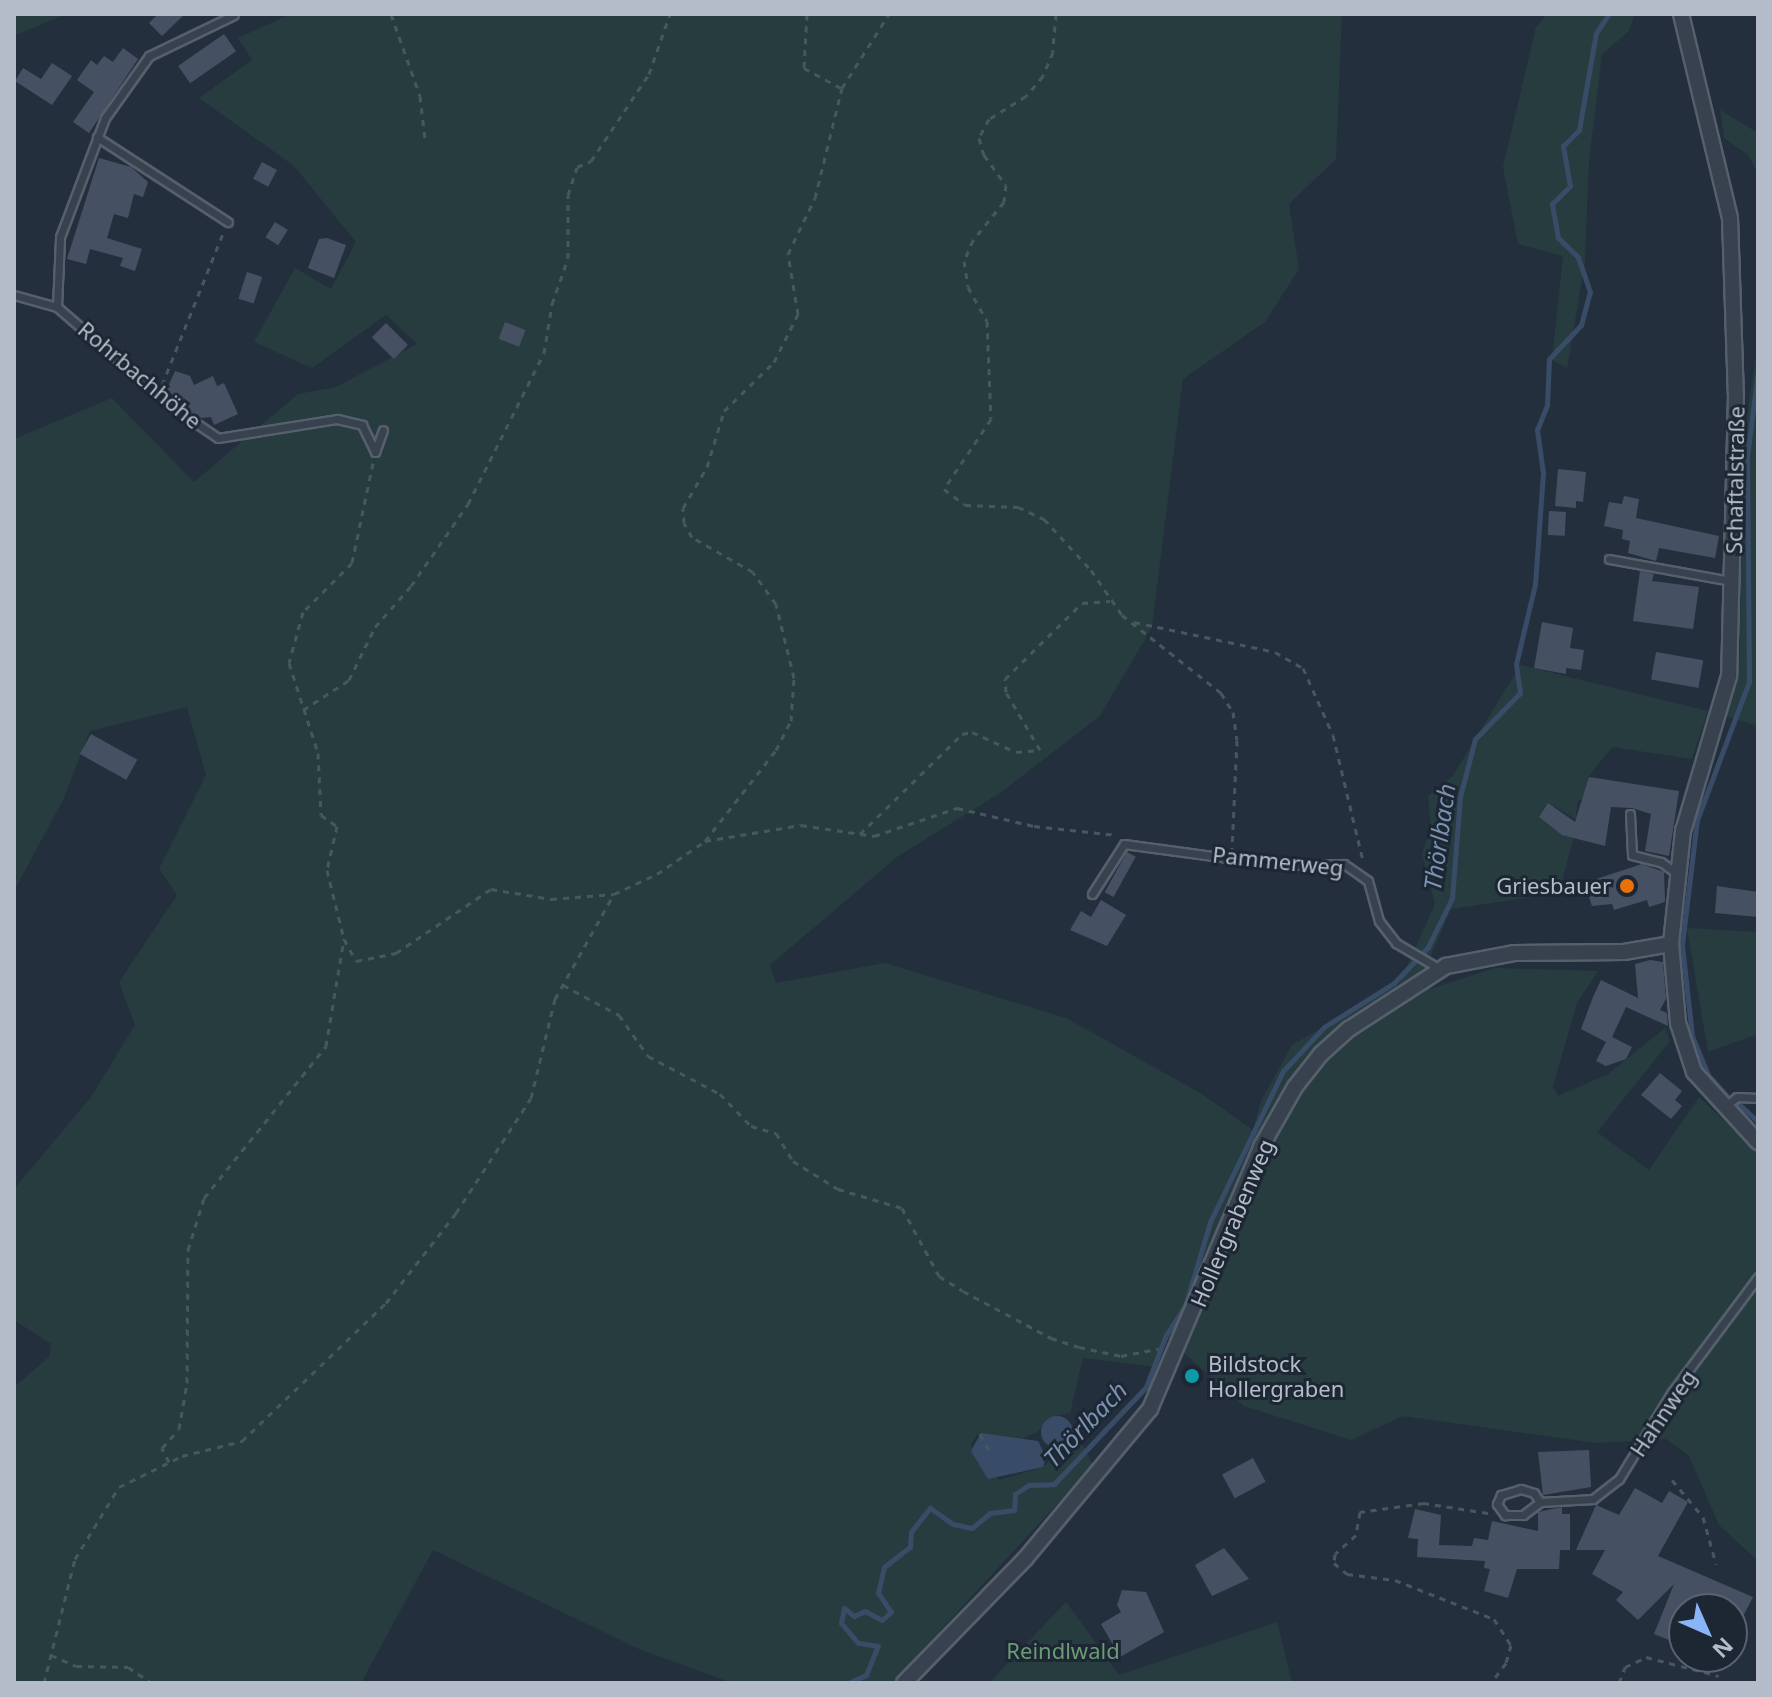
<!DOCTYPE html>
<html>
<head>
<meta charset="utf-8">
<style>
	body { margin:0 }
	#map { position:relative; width:1772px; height:1697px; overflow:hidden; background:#242f3e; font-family:"Noto Sans",sans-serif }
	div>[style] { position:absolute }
	.green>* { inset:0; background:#263c3f }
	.water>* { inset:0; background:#394c67 }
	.round { border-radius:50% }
	.stream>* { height:5px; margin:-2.5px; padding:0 2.5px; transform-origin:2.5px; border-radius:2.5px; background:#394c67 }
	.building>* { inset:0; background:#455162; transform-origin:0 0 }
	.path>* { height:3px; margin-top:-1.5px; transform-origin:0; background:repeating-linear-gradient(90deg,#44595c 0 6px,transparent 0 12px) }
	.roads { filter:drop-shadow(2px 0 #565f6c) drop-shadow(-2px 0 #565f6c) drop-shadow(0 2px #565f6c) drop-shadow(0 -2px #565f6c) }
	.service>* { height:7px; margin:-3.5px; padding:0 3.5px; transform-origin:3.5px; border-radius:3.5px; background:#38414e }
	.minor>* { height:14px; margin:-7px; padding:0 7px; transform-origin:7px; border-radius:7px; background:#38414e }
	.dots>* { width:22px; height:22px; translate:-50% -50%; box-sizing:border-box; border:4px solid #1d2633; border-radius:50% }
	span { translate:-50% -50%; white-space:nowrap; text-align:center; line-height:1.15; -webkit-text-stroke:6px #1d2633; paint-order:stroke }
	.street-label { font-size:22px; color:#b4bcc9 }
	.poi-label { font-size:22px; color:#b4bcc9 }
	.right { translate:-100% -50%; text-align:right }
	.left { translate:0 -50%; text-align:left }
	.park-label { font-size:22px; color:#6b9a76 }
	.water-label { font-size:24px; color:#7c92b1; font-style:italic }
	.frame { position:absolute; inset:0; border:16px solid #b4bcc9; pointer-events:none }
	.north { position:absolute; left:1668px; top:1593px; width:80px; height:80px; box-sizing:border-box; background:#1d2633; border:2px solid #59626f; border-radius:50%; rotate:135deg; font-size:22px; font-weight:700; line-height:32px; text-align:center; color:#b4bcc9 }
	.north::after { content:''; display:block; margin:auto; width:28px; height:36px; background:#8ab4f8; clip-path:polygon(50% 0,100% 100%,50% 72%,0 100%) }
</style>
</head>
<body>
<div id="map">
	<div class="green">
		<div style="clip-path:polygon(14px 14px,66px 14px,14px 36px)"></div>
		<div style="clip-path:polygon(291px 14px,1342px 14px,1336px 159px,1289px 204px,1299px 269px,1265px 322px,1183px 379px,1152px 627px,1100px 716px,1000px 793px,897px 857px,770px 965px,776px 983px,885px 963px,1066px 1018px,1202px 1094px,1253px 1130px,1261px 1101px,1292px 1045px,1399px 984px,1435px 904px,1422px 853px,1431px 830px,1428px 796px,1452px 777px,1515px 674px,1516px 664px,1708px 711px,1692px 759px,1612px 747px,1589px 776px,1585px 800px,1578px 800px,1576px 815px,1584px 817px,1583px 823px,1548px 803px,1539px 817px,1563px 835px,1574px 837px,1558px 895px,1527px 889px,1526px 898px,1451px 909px,1423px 973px,1430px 989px,1495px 968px,1598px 971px,1577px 1003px,1553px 1086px,1558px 1096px,1608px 1074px,1665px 1028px,1670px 1041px,1597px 1132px,1649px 1170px,1699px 1097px,1758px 1153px,1758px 1561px,1719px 1525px,1689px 1456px,1666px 1439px,1596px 1443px,1403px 1416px,1351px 1440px,1244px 1406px,1168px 1339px,1156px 1367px,1083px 1358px,1070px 1413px,1055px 1416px,1037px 1432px,1022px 1439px,977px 1435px,970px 1445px,999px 1480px,1043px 1467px,1077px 1433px,1093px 1465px,892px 1683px,732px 1683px,639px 1649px,433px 1550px,361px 1683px,14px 1683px,14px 1387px,49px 1357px,51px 1344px,14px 1320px,14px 1189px,91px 1097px,135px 1025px,119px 982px,177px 895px,159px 869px,206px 775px,187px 707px,90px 731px,63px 800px,14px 891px,14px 439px,112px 398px,194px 482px,298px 394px,336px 387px,417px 344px,386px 315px,312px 368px,254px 342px,295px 268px,331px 289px,356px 242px,294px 166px,199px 98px,252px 60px,238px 38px)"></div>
		<div style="clip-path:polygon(1547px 14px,1635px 14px,1628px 32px,1602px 54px,1589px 161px,1585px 261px,1567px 368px,1552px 360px,1563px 256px,1518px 244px,1503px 167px,1536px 27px)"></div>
		<div style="clip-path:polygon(1720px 110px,1758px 133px,1758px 174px,1748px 155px,1724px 138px)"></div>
		<div style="clip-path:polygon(1758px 344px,1758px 726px,1726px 716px,1739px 669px,1744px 435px)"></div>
		<div style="clip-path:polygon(1687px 928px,1758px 932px,1758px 1034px,1708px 1052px)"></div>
		<div style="clip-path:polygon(1066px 1602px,1119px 1675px,1277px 1622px,1292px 1683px,989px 1683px)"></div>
	</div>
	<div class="water">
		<div class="round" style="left:1041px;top:1416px;width:32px;height:32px"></div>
		<div style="clip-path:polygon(981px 1433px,1038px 1441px,1046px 1457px,1043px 1467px,988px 1479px,971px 1451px)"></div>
	</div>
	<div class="stream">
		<div style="left:1726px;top:1095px;width:27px;rotate:-132deg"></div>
		<div style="left:1708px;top:1075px;width:42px;rotate:-112.3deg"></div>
		<div style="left:1692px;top:1036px;width:92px;rotate:-96.3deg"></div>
		<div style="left:1682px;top:945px;width:126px;rotate:-83.2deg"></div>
		<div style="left:1697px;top:820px;width:147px;rotate:-69.4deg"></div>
		<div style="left:1749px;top:682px;width:226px;rotate:-90.5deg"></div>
		<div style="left:1747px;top:456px;width:86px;rotate:-82.6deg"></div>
		<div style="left:1739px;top:1104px;width:26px;rotate:43deg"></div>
		<div style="left:848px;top:1683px;width:20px;rotate:-24deg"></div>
		<div style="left:866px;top:1675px;width:31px;rotate:-68deg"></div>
		<div style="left:878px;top:1646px;width:20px;rotate:-171deg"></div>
		<div style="left:858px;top:1643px;width:26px;rotate:-130deg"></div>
		<div style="left:841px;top:1623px;width:15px;rotate:-79deg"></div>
		<div style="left:844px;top:1608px;width:13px;rotate:39deg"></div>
		<div style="left:854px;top:1616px;width:12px;rotate:-24deg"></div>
		<div style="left:865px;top:1611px;width:19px;rotate:28deg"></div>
		<div style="left:882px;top:1620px;width:12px;rotate:-42deg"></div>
		<div style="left:891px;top:1612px;width:23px;rotate:-124deg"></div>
		<div style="left:878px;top:1593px;width:27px;rotate:-77deg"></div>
		<div style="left:884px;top:1567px;width:33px;rotate:-38deg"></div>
		<div style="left:910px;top:1547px;width:15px;rotate:-86deg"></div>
		<div style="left:911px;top:1532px;width:31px;rotate:-52deg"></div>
		<div style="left:930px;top:1508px;width:28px;rotate:35deg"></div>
		<div style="left:953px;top:1524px;width:19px;rotate:12deg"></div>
		<div style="left:972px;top:1528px;width:23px;rotate:-40deg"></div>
		<div style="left:990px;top:1513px;width:24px;rotate:-7deg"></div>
		<div style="left:1014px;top:1510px;width:16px;rotate:-86deg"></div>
		<div style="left:1015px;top:1494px;width:17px;rotate:-33deg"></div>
		<div style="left:1029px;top:1485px;width:25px;rotate:-2deg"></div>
		<div style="left:1054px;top:1484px;width:134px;rotate:-46.5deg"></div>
		<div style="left:1146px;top:1387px;width:56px;rotate:-69deg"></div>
		<div style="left:1166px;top:1335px;width:35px;rotate:-57deg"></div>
		<div style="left:1185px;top:1306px;width:88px;rotate:-73.4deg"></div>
		<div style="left:1210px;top:1222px;width:168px;rotate:-64.2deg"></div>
		<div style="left:1283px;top:1071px;width:60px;rotate:-47deg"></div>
		<div style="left:1324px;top:1027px;width:83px;rotate:-32.2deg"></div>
		<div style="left:1394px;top:983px;width:50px;rotate:-46.6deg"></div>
		<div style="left:1428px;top:947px;width:55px;rotate:-63.9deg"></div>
		<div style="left:1452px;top:898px;width:101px;rotate:-85.5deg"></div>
		<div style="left:1460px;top:797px;width:60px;rotate:-75.5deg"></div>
		<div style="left:1475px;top:739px;width:64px;rotate:-45.6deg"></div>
		<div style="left:1520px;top:693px;width:29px;rotate:-98deg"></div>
		<div style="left:1516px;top:664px;width:82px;rotate:-76.6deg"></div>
		<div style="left:1535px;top:584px;width:111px;rotate:-85.9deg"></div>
		<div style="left:1543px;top:473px;width:43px;rotate:-97.9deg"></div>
		<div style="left:1537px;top:430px;width:27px;rotate:-68deg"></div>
		<div style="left:1547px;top:405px;width:46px;rotate:-87.5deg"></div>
		<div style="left:1549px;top:359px;width:47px;rotate:-46.7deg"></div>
		<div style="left:1581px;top:325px;width:34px;rotate:-75deg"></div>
		<div style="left:1590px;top:292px;width:37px;rotate:-109deg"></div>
		<div style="left:1578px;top:257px;width:28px;rotate:-136deg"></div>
		<div style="left:1558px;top:238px;width:35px;rotate:-100deg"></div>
		<div style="left:1552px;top:204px;width:25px;rotate:-45deg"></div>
		<div style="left:1570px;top:186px;width:41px;rotate:-99.9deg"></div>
		<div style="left:1563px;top:146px;width:23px;rotate:-45deg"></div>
		<div style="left:1579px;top:130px;width:98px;rotate:-80.1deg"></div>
		<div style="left:1596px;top:33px;width:23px;rotate:-56deg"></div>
	</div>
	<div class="building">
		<div style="clip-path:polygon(158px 14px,185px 14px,162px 36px,149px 23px)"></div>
		<div style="left:224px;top:34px;width:21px;height:56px;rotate:55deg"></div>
		<div style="clip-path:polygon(123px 48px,138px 59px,89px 133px,73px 122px,94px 92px,77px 80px,91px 60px,97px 65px,104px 56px,113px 62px)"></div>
		<div style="clip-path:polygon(52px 63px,72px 76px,52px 105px,15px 81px,23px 68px,41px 79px)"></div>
		<div style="clip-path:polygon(99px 158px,131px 167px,148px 182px,143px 197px,134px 194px,128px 218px,114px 214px,107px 238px,142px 249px,135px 271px,120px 266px,123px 258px,90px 249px,86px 264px,67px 259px)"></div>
		<div style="left:262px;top:162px;width:17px;height:19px;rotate:28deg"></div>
		<div style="left:275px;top:222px;width:15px;height:18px;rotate:32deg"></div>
		<div style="clip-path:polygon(327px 238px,346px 245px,334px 278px,308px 268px,319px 239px)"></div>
		<div style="left:247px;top:272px;width:16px;height:28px;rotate:18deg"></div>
		<div style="left:505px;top:322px;width:22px;height:18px;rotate:21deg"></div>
		<div style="left:386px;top:323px;width:31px;height:20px;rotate:45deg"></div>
		<div style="clip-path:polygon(175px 371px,190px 376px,194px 385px,213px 376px,217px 386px,224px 383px,238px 414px,214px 425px,211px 417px,200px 418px,185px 408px,167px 389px)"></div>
		<div style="clip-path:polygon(1558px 469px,1586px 472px,1583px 502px,1576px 501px,1576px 508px,1555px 506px)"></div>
		<div style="clip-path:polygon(1624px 496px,1639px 499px,1636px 518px,1719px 536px,1715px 558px,1659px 548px,1656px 561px,1628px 553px,1630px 541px,1622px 539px,1623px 530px,1604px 526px,1609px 502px,1622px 504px)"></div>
		<div style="left:1549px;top:511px;width:17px;height:24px;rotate:3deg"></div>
		<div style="clip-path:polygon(1640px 571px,1654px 574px,1652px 581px,1699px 587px,1693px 629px,1633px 621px)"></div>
		<div style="clip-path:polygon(1542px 622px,1573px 628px,1570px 648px,1584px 650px,1581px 670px,1566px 668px,1566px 674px,1534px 668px)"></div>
		<div style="left:1656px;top:652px;width:48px;height:28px;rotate:10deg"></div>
		<div style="left:91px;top:734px;width:53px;height:23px;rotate:29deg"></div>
		<div style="clip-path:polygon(1589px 777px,1679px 791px,1669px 856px,1645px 851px,1651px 814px,1632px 808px,1611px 807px,1605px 846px,1562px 835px,1539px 817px,1548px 803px,1575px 822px)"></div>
		<div style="left:1127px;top:852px;width:10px;height:46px;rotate:29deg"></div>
		<div style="clip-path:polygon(1642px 864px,1664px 872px,1665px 902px,1649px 907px,1647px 900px,1614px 910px,1612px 904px,1592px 906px,1584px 883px)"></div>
		<div style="clip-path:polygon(1717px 886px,1758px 892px,1758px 917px,1715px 913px)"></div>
		<div style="clip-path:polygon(1101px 900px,1126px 915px,1107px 946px,1070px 930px,1081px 911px,1091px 917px)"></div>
		<div style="clip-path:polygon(1650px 960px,1663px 962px,1666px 999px,1660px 1010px,1667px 1013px,1668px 1026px,1626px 1007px,1612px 1037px,1632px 1047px,1626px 1059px,1606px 1066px,1596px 1061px,1606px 1042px,1581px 1029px,1593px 997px,1601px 980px,1638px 998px,1635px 964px)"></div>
		<div style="clip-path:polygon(1660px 1073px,1682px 1091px,1675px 1100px,1682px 1106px,1671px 1119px,1641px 1095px)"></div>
		<div style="clip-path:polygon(1589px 1450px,1591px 1487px,1543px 1495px,1538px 1452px)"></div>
		<div style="left:1253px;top:1458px;width:27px;height:35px;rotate:62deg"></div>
		<div style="clip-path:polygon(1635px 1488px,1662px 1503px,1669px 1491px,1688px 1502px,1658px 1556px,1753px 1597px,1732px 1638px,1732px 1609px,1697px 1598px,1693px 1606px,1684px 1601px,1684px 1646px,1654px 1634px,1674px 1584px,1638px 1620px,1616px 1600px,1623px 1592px,1592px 1574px,1605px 1550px,1576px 1550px,1596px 1505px,1619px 1515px)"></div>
		<div style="clip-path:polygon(1562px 1507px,1562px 1514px,1570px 1514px,1570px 1550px,1560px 1550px,1559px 1569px,1517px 1569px,1508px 1598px,1484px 1591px,1490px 1569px,1484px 1568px,1485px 1561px,1417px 1557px,1418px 1539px,1408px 1538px,1415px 1509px,1441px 1515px,1439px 1545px,1472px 1546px,1474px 1538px,1488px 1540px,1492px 1521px,1538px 1531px,1538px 1512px)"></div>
		<div style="clip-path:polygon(1224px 1548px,1249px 1579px,1212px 1596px,1195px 1565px)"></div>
		<div style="clip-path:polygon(1122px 1590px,1146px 1592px,1164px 1632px,1120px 1657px,1101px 1624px,1121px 1612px,1117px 1605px)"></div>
	</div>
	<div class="path">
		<div style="left:391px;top:14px;width:87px;rotate:70.5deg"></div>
		<div style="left:420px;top:96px;width:43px;rotate:83.4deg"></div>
		<div style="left:807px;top:14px;width:54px;rotate:93.2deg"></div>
		<div style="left:804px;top:68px;width:42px;rotate:28.4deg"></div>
		<div style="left:1056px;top:14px;width:38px;rotate:95deg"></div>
		<div style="left:1053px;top:52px;width:26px;rotate:113deg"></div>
		<div style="left:1043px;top:76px;width:26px;rotate:130deg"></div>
		<div style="left:1026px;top:96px;width:44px;rotate:148.1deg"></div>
		<div style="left:989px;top:119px;width:21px;rotate:118deg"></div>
		<div style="left:979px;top:138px;width:18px;rotate:74deg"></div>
		<div style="left:984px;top:155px;width:37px;rotate:54deg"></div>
		<div style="left:1006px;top:185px;width:17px;rotate:97deg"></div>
		<div style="left:1004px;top:202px;width:49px;rotate:129.2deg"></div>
		<div style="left:973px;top:240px;width:23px;rotate:113deg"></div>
		<div style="left:964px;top:261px;width:26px;rotate:81deg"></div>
		<div style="left:968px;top:287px;width:39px;rotate:61deg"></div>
		<div style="left:987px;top:321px;width:98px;rotate:87.7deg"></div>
		<div style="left:991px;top:419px;width:84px;rotate:123.9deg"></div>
		<div style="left:944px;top:489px;width:26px;rotate:37deg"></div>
		<div style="left:965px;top:505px;width:53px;rotate:2.2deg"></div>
		<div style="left:1018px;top:507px;width:29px;rotate:25deg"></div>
		<div style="left:1044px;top:519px;width:69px;rotate:47.3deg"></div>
		<div style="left:1091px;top:570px;width:55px;rotate:55.4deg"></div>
		<div style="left:1122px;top:615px;width:126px;rotate:38.2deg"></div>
		<div style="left:1221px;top:693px;width:22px;rotate:58deg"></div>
		<div style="left:1233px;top:712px;width:28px;rotate:82deg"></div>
		<div style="left:1237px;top:740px;width:109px;rotate:92.6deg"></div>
		<div style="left:162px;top:385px;width:164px;rotate:-68.1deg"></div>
		<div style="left:373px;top:463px;width:102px;rotate:101.9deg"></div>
		<div style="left:352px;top:563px;width:69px;rotate:135deg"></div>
		<div style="left:303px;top:612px;width:53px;rotate:105.4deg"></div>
		<div style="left:289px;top:663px;width:95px;rotate:72.1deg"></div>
		<div style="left:318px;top:753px;width:62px;rotate:87.2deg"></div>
		<div style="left:321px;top:815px;width:19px;rotate:35deg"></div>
		<div style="left:337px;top:826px;width:45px;rotate:102.8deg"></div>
		<div style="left:327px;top:870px;width:71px;rotate:76.2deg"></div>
		<div style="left:344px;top:939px;width:25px;rotate:61deg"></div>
		<div style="left:356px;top:961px;width:41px;rotate:-11.3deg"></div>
		<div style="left:396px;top:953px;width:115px;rotate:-34deg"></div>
		<div style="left:491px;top:889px;width:61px;rotate:9.5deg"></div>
		<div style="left:551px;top:899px;width:63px;rotate:-4.5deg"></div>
		<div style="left:614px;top:894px;width:47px;rotate:-24.9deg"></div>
		<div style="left:657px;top:874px;width:58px;rotate:-34.5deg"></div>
		<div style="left:705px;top:841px;width:115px;rotate:-52deg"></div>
		<div style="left:776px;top:750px;width:33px;rotate:-63deg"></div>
		<div style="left:791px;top:721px;width:43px;rotate:-86deg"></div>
		<div style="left:794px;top:678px;width:76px;rotate:-103.7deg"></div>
		<div style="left:776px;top:604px;width:39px;rotate:-126deg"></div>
		<div style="left:753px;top:572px;width:70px;rotate:-150.2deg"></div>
		<div style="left:692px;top:537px;width:16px;rotate:-120deg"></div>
		<div style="left:684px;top:523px;width:15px;rotate:-94deg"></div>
		<div style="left:683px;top:508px;width:48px;rotate:-59.7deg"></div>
		<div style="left:707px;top:467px;width:59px;rotate:-73.1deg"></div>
		<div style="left:724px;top:411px;width:70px;rotate:-44.4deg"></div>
		<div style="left:774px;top:362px;width:54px;rotate:-63.4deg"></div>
		<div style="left:798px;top:314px;width:61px;rotate:-99.5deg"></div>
		<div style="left:788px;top:254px;width:62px;rotate:-64.3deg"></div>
		<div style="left:815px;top:198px;width:113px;rotate:-76.2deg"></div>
		<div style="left:842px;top:88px;width:88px;rotate:-57.6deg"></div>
		<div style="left:1134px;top:622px;width:144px;rotate:12deg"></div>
		<div style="left:1275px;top:652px;width:32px;rotate:30deg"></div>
		<div style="left:1303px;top:668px;width:73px;rotate:65.9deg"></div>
		<div style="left:1333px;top:735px;width:130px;rotate:76.6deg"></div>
		<div style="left:303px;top:710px;width:55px;rotate:-33.1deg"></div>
		<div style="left:349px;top:680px;width:59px;rotate:-63.9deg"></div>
		<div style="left:375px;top:627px;width:55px;rotate:-48.7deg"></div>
		<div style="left:411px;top:586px;width:100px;rotate:-55.2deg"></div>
		<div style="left:468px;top:504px;width:169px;rotate:-63.3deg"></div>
		<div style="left:544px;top:353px;width:50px;rotate:-80.7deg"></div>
		<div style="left:552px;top:304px;width:49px;rotate:-70.8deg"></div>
		<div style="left:568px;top:258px;width:63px;rotate:-90deg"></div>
		<div style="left:568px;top:195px;width:29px;rotate:-72deg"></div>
		<div style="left:577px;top:167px;width:15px;rotate:-23deg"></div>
		<div style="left:591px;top:161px;width:105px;rotate:-56.3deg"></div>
		<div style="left:649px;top:74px;width:64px;rotate:-70.7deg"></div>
		<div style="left:860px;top:834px;width:143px;rotate:-44.4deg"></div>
		<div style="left:962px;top:734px;width:10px;rotate:-11deg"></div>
		<div style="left:972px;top:732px;width:48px;rotate:24.4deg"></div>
		<div style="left:1016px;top:752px;width:24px;rotate:-5deg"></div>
		<div style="left:1040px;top:750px;width:67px;rotate:-120.4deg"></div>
		<div style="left:1006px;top:692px;width:13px;rotate:-94deg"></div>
		<div style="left:1005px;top:679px;width:108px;rotate:-44.6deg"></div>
		<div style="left:1082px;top:603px;width:28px;rotate:-4deg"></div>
		<div style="left:705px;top:841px;width:97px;rotate:-9.5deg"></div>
		<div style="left:801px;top:825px;width:74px;rotate:8.6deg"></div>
		<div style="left:874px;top:836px;width:88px;rotate:-18.6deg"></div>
		<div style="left:957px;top:808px;width:79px;rotate:13.2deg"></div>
		<div style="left:1034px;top:826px;width:83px;rotate:6.2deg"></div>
		<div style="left:563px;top:985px;width:64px;rotate:28.2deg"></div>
		<div style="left:619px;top:1015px;width:50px;rotate:54.7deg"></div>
		<div style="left:648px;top:1056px;width:81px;rotate:27.8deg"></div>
		<div style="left:720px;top:1094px;width:45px;rotate:45.9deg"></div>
		<div style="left:751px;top:1126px;width:26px;rotate:16deg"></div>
		<div style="left:776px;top:1133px;width:33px;rotate:59deg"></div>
		<div style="left:793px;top:1161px;width:53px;rotate:31.9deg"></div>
		<div style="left:838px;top:1189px;width:67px;rotate:16.5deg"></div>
		<div style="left:902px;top:1208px;width:77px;rotate:61.4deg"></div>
		<div style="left:939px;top:1276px;width:28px;rotate:32deg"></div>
		<div style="left:963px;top:1291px;width:100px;rotate:28.1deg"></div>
		<div style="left:1051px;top:1338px;width:29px;rotate:18deg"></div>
		<div style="left:1079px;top:1347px;width:43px;rotate:12.1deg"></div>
		<div style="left:1121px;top:1356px;width:38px;rotate:-11deg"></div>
		<div style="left:980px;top:1434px;width:18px;rotate:61deg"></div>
		<div style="left:169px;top:1462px;width:16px;rotate:-117deg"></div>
		<div style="left:162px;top:1448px;width:25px;rotate:-48deg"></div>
		<div style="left:179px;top:1429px;width:47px;rotate:-80.1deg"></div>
		<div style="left:187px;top:1383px;width:133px;rotate:-89.6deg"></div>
		<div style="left:188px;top:1250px;width:54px;rotate:-72.9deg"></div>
		<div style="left:204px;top:1198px;width:195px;rotate:-51.2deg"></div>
		<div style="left:326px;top:1046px;width:109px;rotate:-80.5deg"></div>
		<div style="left:1672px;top:1480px;width:48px;rotate:50deg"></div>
		<div style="left:1703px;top:1517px;width:49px;rotate:74.5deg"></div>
		<div style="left:1488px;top:1513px;width:65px;rotate:-171.1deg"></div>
		<div style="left:1424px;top:1503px;width:65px;rotate:172deg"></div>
		<div style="left:1360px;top:1512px;width:23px;rotate:100deg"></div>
		<div style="left:1356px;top:1535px;width:28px;rotate:138deg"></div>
		<div style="left:1335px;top:1554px;width:9px;rotate:96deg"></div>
		<div style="left:1334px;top:1563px;width:17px;rotate:40deg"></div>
		<div style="left:1347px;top:1574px;width:48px;rotate:7.1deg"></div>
		<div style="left:1395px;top:1580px;width:106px;rotate:21.5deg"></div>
		<div style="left:1494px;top:1619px;width:31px;rotate:57deg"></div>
		<div style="left:1511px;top:1645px;width:19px;rotate:106deg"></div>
		<div style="left:1506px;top:1663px;width:25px;rotate:127deg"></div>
		<div style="left:51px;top:1655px;width:27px;rotate:24deg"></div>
		<div style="left:76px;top:1666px;width:52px;rotate:1.1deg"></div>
		<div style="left:128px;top:1667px;width:29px;rotate:34deg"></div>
		<div style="left:44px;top:1683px;width:128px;rotate:-76deg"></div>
		<div style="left:75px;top:1559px;width:84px;rotate:-58.6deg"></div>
		<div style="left:119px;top:1487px;width:70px;rotate:-26.2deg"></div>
		<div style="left:182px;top:1456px;width:62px;rotate:-14deg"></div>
		<div style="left:242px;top:1441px;width:199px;rotate:-43.8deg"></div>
		<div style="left:386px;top:1303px;width:114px;rotate:-52.1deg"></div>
		<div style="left:456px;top:1213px;width:137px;rotate:-56.9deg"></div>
		<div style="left:531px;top:1098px;width:102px;rotate:-76.4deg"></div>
		<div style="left:555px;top:999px;width:120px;rotate:-60.7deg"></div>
		<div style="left:1619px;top:1683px;width:17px;rotate:-69deg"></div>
		<div style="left:1625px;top:1667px;width:23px;rotate:-25deg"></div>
		<div style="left:1646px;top:1657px;width:75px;rotate:14.6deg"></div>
	</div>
	<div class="roads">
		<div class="service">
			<div style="left:97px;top:137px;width:156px;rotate:33deg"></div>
			<div style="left:14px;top:295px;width:45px;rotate:15.6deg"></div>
			<div style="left:57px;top:307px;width:155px;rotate:40.8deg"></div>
			<div style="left:174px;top:408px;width:53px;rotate:34.3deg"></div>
			<div style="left:218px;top:438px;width:121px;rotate:-9.1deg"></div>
			<div style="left:337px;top:419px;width:26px;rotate:13deg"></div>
			<div style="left:362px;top:425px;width:30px;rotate:64deg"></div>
			<div style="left:375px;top:452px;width:23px;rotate:-70deg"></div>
			<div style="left:57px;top:307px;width:70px;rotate:-87.5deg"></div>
			<div style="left:60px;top:237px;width:127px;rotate:-69.3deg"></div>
			<div style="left:105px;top:118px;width:76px;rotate:-54.6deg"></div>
			<div style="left:149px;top:56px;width:94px;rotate:-25.8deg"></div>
			<div style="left:1609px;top:559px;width:124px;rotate:10.2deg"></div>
			<div style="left:1630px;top:814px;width:41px;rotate:87.2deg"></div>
			<div style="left:1632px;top:855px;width:30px;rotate:14deg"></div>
			<div style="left:1661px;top:862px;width:19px;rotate:36deg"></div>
			<div style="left:1092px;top:894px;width:59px;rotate:-57.4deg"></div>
			<div style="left:1124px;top:844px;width:156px;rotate:7.7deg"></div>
			<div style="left:1279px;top:865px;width:65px;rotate:-0.9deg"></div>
			<div style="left:1344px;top:864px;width:29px;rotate:35deg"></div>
			<div style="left:1368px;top:881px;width:41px;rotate:74.6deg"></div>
			<div style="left:1379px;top:921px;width:28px;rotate:52deg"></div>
			<div style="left:1396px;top:943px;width:51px;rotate:30.6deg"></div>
			<div style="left:1724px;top:1107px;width:16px;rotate:-38deg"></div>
			<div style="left:1737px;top:1097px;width:21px;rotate:3deg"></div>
			<div style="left:1540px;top:1502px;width:11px;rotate:-124deg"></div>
			<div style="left:1534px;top:1493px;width:14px;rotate:-163deg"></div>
			<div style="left:1521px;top:1489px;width:21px;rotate:163deg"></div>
			<div style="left:1501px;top:1495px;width:10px;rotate:114deg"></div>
			<div style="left:1497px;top:1504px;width:14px;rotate:54deg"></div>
			<div style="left:1505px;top:1515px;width:18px"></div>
			<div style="left:1523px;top:1515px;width:21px;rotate:-37deg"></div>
			<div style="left:1540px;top:1502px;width:53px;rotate:-3.2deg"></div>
			<div style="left:1593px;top:1499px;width:33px;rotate:-38deg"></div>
			<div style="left:1619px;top:1479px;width:102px;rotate:-58.7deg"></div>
			<div style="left:1672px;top:1392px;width:144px;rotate:-53.2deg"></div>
		</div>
		<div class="minor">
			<div style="left:1681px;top:14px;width:210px;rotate:76.5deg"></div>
			<div style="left:1730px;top:218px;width:177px;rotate:88.1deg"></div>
			<div style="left:1736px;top:395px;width:281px;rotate:91.4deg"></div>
			<div style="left:1729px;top:676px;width:162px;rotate:106.5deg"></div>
			<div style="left:1683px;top:831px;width:114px;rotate:96.1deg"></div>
			<div style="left:1671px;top:944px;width:79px;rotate:84.9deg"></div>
			<div style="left:1678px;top:1023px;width:52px;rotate:71.9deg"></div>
			<div style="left:1694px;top:1072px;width:95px;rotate:47.6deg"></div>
			<div style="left:904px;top:1683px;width:173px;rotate:-45.7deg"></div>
			<div style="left:1025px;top:1559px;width:195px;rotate:-50.2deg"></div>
			<div style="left:1150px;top:1409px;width:285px;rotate:-67deg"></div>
			<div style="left:1261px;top:1147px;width:69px;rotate:-60.5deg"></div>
			<div style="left:1295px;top:1087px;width:42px;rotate:-51.8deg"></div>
			<div style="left:1321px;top:1054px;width:38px;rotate:-42deg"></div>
			<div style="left:1349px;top:1029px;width:116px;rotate:-33deg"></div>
			<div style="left:1446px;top:966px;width:69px;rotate:-10.8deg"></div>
			<div style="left:1514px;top:953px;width:110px;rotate:-0.5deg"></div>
			<div style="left:1624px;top:952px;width:48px;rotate:-9.7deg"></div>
		</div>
	</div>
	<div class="dots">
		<div style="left:1627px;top:886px;background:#e8710a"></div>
		<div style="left:1192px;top:1376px;background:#0f9aa8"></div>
	</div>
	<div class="street-label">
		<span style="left:140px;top:375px;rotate:40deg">Rohrbachhöhe</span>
		<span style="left:1735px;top:480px;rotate:-89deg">Schaftalstraße</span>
		<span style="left:1278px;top:861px;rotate:6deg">Pammerweg</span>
		<span style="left:1232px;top:1223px;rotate:-67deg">Hollergrabenweg</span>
		<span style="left:1663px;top:1413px;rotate:-56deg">Hahnweg</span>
	</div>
	<div class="poi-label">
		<span class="right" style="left:1611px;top:886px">Griesbauer</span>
		<span class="left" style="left:1208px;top:1376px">Bildstock<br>Hollergraben</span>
	</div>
	<div class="park-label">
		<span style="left:1063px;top:1651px">Reindlwald</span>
	</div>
	<div class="water-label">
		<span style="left:1439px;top:837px;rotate:-82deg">Thörlbach</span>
		<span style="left:1085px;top:1424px;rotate:-46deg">Thörlbach</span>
	</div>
	<div class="frame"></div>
	<div class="north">N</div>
</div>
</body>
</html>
